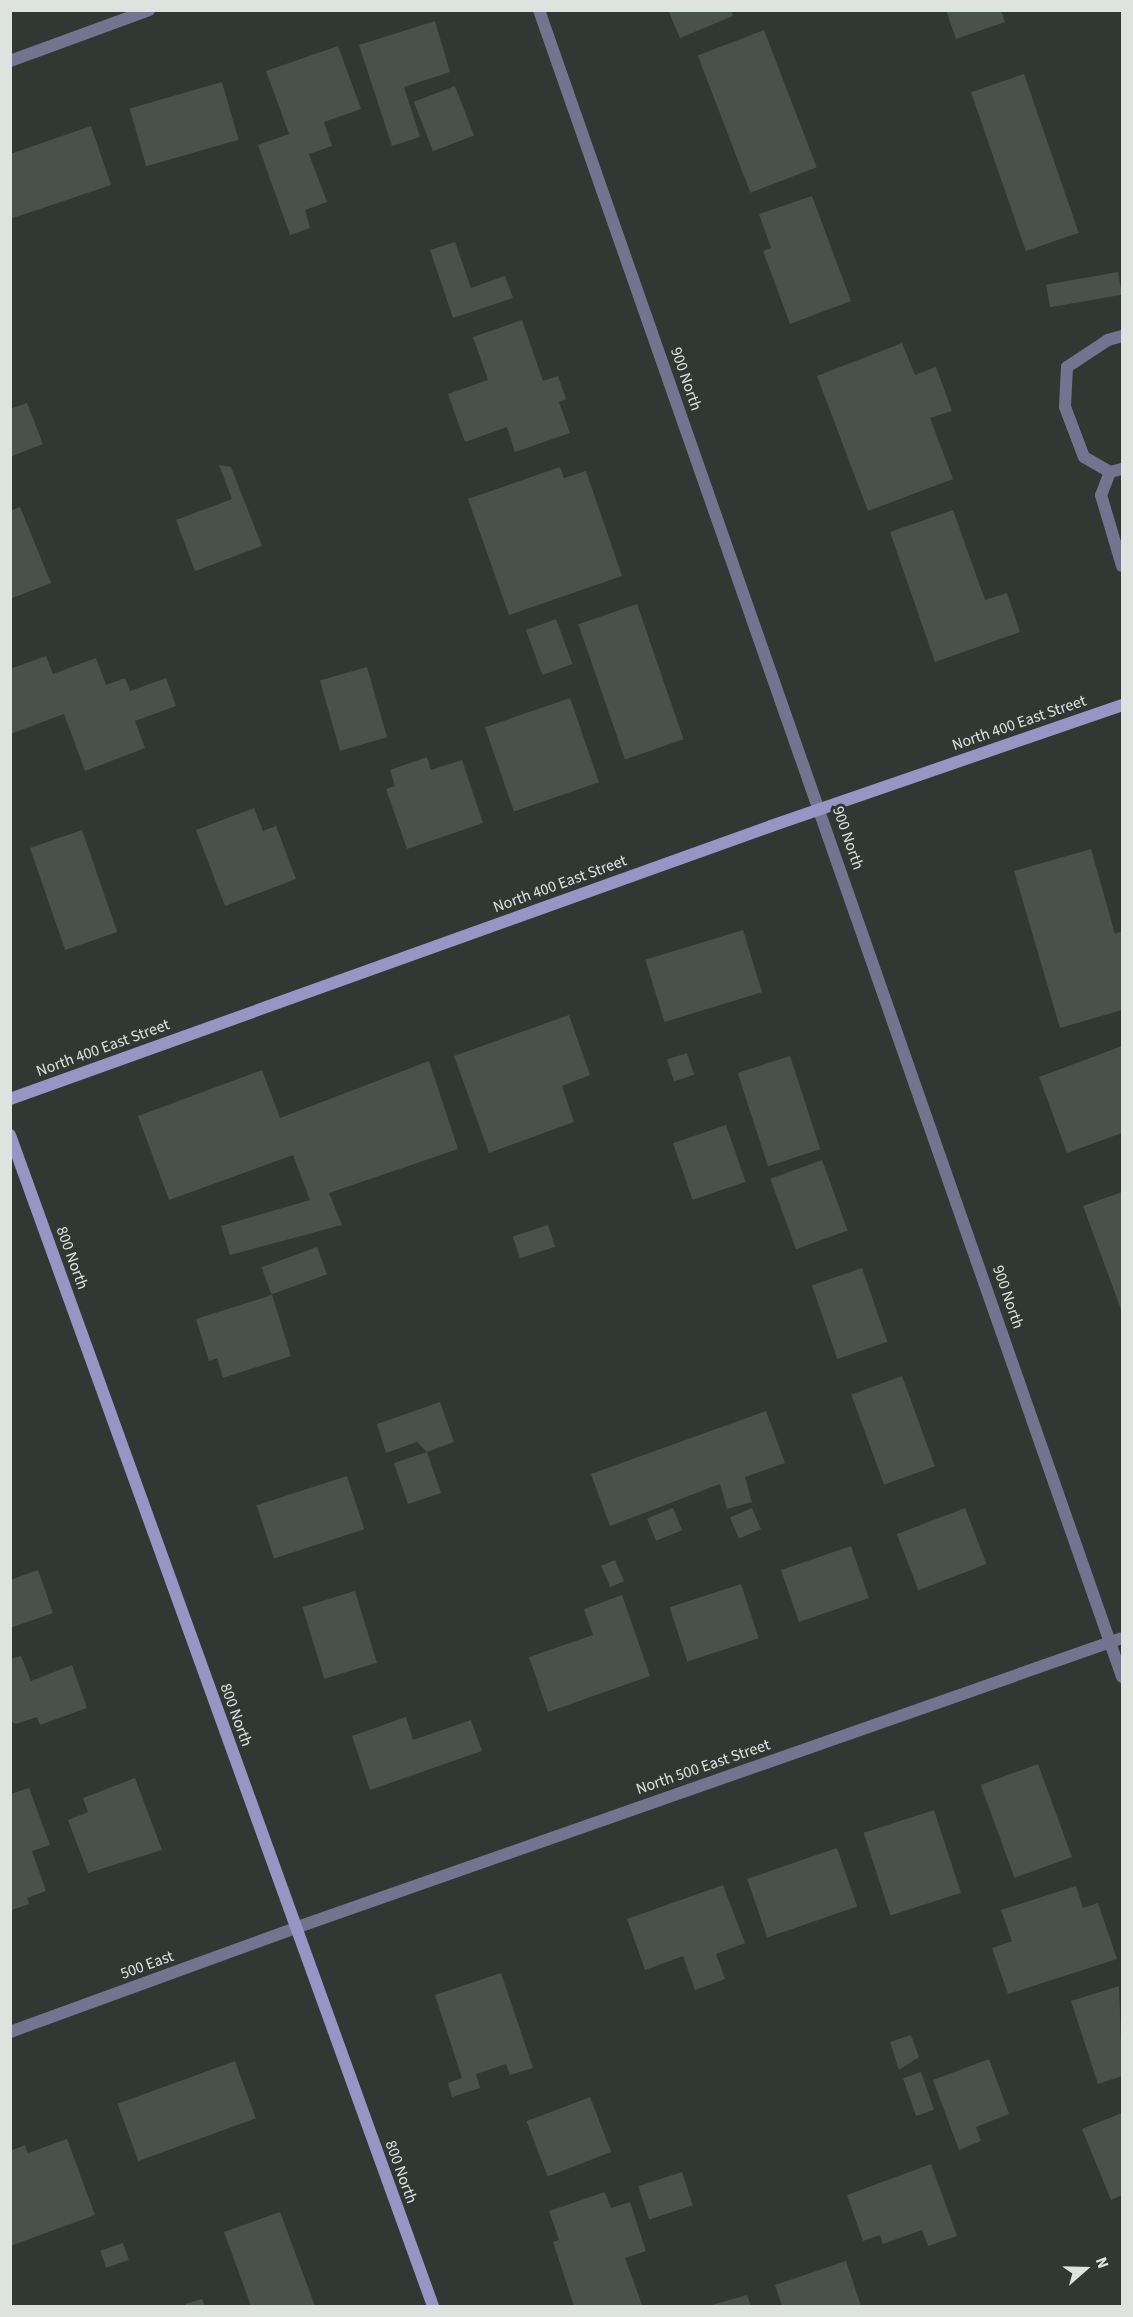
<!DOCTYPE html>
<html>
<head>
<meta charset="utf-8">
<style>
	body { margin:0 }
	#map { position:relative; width:1133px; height:2317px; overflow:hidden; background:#313834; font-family:"Source Sans 3",sans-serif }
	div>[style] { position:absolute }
	.building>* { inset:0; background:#49514c; transform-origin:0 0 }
	.lane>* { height:12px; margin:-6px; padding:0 6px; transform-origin:6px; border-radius:6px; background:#747491 }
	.street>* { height:12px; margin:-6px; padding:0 6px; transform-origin:6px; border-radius:6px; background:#747491 }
	.secondary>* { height:12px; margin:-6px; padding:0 6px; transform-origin:6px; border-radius:6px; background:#9696c5 }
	span { translate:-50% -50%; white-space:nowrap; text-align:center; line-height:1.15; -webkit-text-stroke:6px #313834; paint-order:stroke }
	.street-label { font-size:16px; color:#dee3e0 }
	.frame { position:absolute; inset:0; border:12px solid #dee3e0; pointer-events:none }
	.north { position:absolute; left:1055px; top:2239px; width:60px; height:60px; -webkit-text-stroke:4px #313834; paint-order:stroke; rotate:70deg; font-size:16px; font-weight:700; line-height:24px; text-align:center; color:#dee3e0 }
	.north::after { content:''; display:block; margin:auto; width:21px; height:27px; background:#dee3e0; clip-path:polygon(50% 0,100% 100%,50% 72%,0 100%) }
</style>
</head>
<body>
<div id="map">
	<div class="building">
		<div style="clip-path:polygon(668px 10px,731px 10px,733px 16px,680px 38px)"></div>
		<div style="clip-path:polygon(946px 10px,1001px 10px,1005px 22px,956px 39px)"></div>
		<div style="clip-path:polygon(435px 21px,450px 72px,404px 87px,420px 137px,392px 146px,359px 45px)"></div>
		<div style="left:764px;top:30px;width:147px;height:71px;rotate:69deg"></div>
		<div style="clip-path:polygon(338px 46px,361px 109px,324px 122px,332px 146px,309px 154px,327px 202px,305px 210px,310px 228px,290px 235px,258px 145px,289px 134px,266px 71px)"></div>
		<div style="left:1024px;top:74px;width:168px;height:56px;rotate:71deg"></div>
		<div style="left:222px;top:82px;width:60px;height:96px;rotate:74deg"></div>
		<div style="left:455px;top:86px;width:53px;height:44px;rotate:69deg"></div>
		<div style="clip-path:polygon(91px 126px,111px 185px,10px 219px,10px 154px)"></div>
		<div style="clip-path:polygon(812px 196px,851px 301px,790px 324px,763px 251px,771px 248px,759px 214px)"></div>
		<div style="clip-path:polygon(455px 242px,471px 288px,505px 276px,513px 298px,453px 318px,430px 250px)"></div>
		<div style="left:1118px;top:272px;width:23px;height:73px;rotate:80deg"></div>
		<div style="clip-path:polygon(522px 320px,543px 381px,558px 376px,566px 399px,559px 402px,570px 433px,515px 452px,507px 427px,465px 442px,448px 394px,488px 380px,473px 337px)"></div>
		<div style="clip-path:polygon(902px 343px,915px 375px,936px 367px,952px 411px,930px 418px,953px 479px,868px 511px,817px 376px)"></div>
		<div style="clip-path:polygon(27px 403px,43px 444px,10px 457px,10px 409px)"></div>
		<div style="clip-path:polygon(219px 465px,231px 467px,262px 546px,195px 571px,176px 520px,232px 499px)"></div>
		<div style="clip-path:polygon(560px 467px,564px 478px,586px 471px,622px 576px,509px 615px,468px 499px)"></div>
		<div style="clip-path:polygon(20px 507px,51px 583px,10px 599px,10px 511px)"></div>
		<div style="clip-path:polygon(953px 510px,985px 600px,1007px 593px,1020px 632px,935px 662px,890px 532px)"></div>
		<div style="left:637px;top:604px;width:143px;height:62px;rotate:71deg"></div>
		<div style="left:556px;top:619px;width:48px;height:32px;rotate:70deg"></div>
		<div style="clip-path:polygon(46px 656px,53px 674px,96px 658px,106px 685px,125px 678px,130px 691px,166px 678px,176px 706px,135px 721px,145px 748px,85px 771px,64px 714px,10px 734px,10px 669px)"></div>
		<div style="left:367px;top:667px;width:73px;height:49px;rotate:74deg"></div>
		<div style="left:570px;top:698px;width:89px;height:90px;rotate:71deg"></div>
		<div style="clip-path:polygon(427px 757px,431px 770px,462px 760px,483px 823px,407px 849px,386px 789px,395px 786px,390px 770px)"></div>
		<div style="clip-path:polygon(254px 808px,263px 831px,276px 826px,296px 879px,225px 906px,196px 830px)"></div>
		<div style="left:82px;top:830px;width:108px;height:55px;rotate:71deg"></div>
		<div style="clip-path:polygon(1091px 849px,1115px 934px,1122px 931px,1122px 1010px,1060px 1028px,1014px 871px)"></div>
		<div style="left:743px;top:930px;width:65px;height:102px;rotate:73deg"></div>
		<div style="clip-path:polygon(569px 1015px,590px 1075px,562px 1086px,574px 1122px,489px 1153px,454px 1056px)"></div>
		<div style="clip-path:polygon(1122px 1046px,1122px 1133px,1067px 1153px,1039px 1077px)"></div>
		<div style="left:687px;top:1053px;width:23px;height:21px;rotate:72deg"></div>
		<div style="left:790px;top:1056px;width:98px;height:55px;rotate:72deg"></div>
		<div style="clip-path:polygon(429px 1061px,458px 1149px,329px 1193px,342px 1225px,230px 1255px,221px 1226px,310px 1200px,293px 1155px,169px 1200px,138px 1116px,262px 1070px,280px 1118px)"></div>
		<div style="left:726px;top:1125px;width:60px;height:56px;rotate:71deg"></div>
		<div style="left:822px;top:1160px;width:75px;height:55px;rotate:70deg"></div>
		<div style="clip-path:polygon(1122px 1192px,1122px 1312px,1083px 1206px)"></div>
		<div style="left:548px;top:1225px;width:23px;height:37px;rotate:72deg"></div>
		<div style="left:317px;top:1247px;width:29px;height:59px;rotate:70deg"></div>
		<div style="left:862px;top:1268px;width:78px;height:53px;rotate:71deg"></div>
		<div style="clip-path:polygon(272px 1295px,291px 1356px,223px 1378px,217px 1358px,209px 1361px,196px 1319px)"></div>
		<div style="left:902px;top:1376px;width:96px;height:54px;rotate:70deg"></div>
		<div style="clip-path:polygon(440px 1402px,454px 1442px,427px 1452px,441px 1493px,408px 1504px,394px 1463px,427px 1452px,417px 1442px,386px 1453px,377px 1424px)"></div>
		<div style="clip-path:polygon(766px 1411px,785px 1463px,745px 1477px,752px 1502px,727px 1509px,720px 1484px,610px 1526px,591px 1474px)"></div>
		<div style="left:347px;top:1476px;width:56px;height:95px;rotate:72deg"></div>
		<div style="left:673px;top:1508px;width:24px;height:28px;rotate:68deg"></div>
		<div style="left:752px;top:1508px;width:23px;height:24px;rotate:67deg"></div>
		<div style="left:965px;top:1508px;width:60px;height:73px;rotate:69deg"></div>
		<div style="left:851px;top:1546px;width:55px;height:74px;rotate:71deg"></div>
		<div style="left:615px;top:1560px;width:23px;height:15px;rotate:67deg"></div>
		<div style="clip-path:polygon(38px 1570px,53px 1613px,10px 1628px,10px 1580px)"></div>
		<div style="left:741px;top:1584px;width:57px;height:75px;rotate:72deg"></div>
		<div style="left:355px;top:1591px;width:75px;height:55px;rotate:73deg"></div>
		<div style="clip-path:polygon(622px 1595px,650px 1676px,548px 1712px,529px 1657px,593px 1635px,584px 1609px)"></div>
		<div style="clip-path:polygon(21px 1656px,31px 1681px,72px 1665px,87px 1708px,40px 1725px,37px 1717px,16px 1724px,10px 1721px,10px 1659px)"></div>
		<div style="clip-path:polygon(406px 1717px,413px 1740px,471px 1720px,482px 1751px,370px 1790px,352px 1736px)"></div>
		<div style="left:1038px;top:1764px;width:99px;height:61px;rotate:70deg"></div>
		<div style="clip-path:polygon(135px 1778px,162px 1850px,88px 1873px,68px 1820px,88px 1812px,83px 1798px)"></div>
		<div style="clip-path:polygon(29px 1788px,50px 1845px,32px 1851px,46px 1891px,27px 1898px,29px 1904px,12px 1910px,10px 1794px)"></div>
		<div style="left:934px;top:1810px;width:87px;height:74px;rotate:72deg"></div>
		<div style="left:837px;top:1848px;width:62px;height:95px;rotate:71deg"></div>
		<div style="clip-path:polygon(723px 1885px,745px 1943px,716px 1954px,725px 1979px,695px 1990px,683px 1956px,645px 1970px,627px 1919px)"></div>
		<div style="clip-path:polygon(1076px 1886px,1083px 1908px,1098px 1903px,1117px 1959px,1008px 1994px,992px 1948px,1012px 1941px,1001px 1910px)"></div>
		<div style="clip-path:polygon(501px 1973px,533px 2068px,510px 2075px,506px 2064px,476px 2074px,480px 2088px,452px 2097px,448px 2083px,462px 2078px,435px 1995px)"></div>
		<div style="clip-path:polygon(1119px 1986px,1122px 2076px,1098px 2084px,1071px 2001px)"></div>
		<div style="clip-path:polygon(911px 2035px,919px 2057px,899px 2070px,890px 2042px)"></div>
		<div style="clip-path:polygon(989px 2059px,1009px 2114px,976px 2127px,981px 2141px,959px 2150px,933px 2080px)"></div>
		<div style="left:235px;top:2061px;width:61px;height:125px;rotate:70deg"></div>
		<div style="left:921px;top:2072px;width:40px;height:19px;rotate:71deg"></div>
		<div style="left:590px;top:2097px;width:59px;height:68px;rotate:69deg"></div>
		<div style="clip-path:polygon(1122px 2113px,1122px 2195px,1111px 2200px,1082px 2129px)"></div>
		<div style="clip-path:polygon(67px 2139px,95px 2215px,10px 2246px,10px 2151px,25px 2145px,28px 2153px)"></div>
		<div style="clip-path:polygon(931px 2164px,957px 2236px,928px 2246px,922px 2230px,883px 2244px,880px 2235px,863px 2241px,847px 2195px)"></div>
		<div style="left:682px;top:2172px;width:35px;height:46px;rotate:72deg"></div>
		<div style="clip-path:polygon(605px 2192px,611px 2208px,630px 2202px,646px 2251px,625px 2258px,642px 2305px,636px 2306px,574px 2306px,553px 2242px,559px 2240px,549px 2211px)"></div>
		<div style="clip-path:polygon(280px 2212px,315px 2306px,251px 2306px,224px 2232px)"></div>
		<div style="left:123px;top:2243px;width:18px;height:24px;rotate:71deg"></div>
		<div style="clip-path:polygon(846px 2261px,861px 2306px,782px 2306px,775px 2285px)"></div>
		<div style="clip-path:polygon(747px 2295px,751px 2306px,708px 2306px)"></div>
		<div style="clip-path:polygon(202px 2299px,205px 2306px,186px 2306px,185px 2304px)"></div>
	</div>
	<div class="lane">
		<div style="left:1122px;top:336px;width:15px;rotate:164deg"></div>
		<div style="left:1108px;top:340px;width:49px;rotate:146.6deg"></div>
		<div style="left:1067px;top:367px;width:40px;rotate:92.9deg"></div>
		<div style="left:1065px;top:407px;width:53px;rotate:69.2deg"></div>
		<div style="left:1084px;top:457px;width:30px;rotate:30deg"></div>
		<div style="left:1110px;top:472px;width:12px;rotate:-14deg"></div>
		<div style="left:1110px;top:472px;width:25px;rotate:111deg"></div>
		<div style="left:1101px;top:495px;width:74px;rotate:73.5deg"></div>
	</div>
	<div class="street">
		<div style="left:539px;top:10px;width:1766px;rotate:70.72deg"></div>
		<div style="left:10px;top:61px;width:148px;rotate:-20.1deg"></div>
		<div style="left:10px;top:2032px;width:303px;rotate:-20deg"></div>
		<div style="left:295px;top:1928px;width:876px;rotate:-19.32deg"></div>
	</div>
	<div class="secondary">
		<div style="left:10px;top:1099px;width:808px;rotate:-19.73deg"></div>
		<div style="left:771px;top:826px;width:371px;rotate:-19deg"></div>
		<div style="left:10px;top:1135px;width:1245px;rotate:70.14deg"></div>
	</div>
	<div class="street-label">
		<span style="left:686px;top:379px;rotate:71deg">900 North</span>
		<span style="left:1019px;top:723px;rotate:-19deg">North 400 East Street</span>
		<span style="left:848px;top:838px;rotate:71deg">900 North</span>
		<span style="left:560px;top:884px;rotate:-20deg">North 400 East Street</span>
		<span style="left:103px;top:1048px;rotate:-20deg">North 400 East Street</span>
		<span style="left:72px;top:1258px;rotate:70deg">800 North</span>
		<span style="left:1008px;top:1297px;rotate:71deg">900 North</span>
		<span style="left:236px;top:1715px;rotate:70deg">800 North</span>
		<span style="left:703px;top:1767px;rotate:-19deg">North 500 East Street</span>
		<span style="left:147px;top:1965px;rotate:-20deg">500 East</span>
		<span style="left:401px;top:2172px;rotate:70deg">800 North</span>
	</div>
	<div class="frame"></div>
	<div class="north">N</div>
</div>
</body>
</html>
